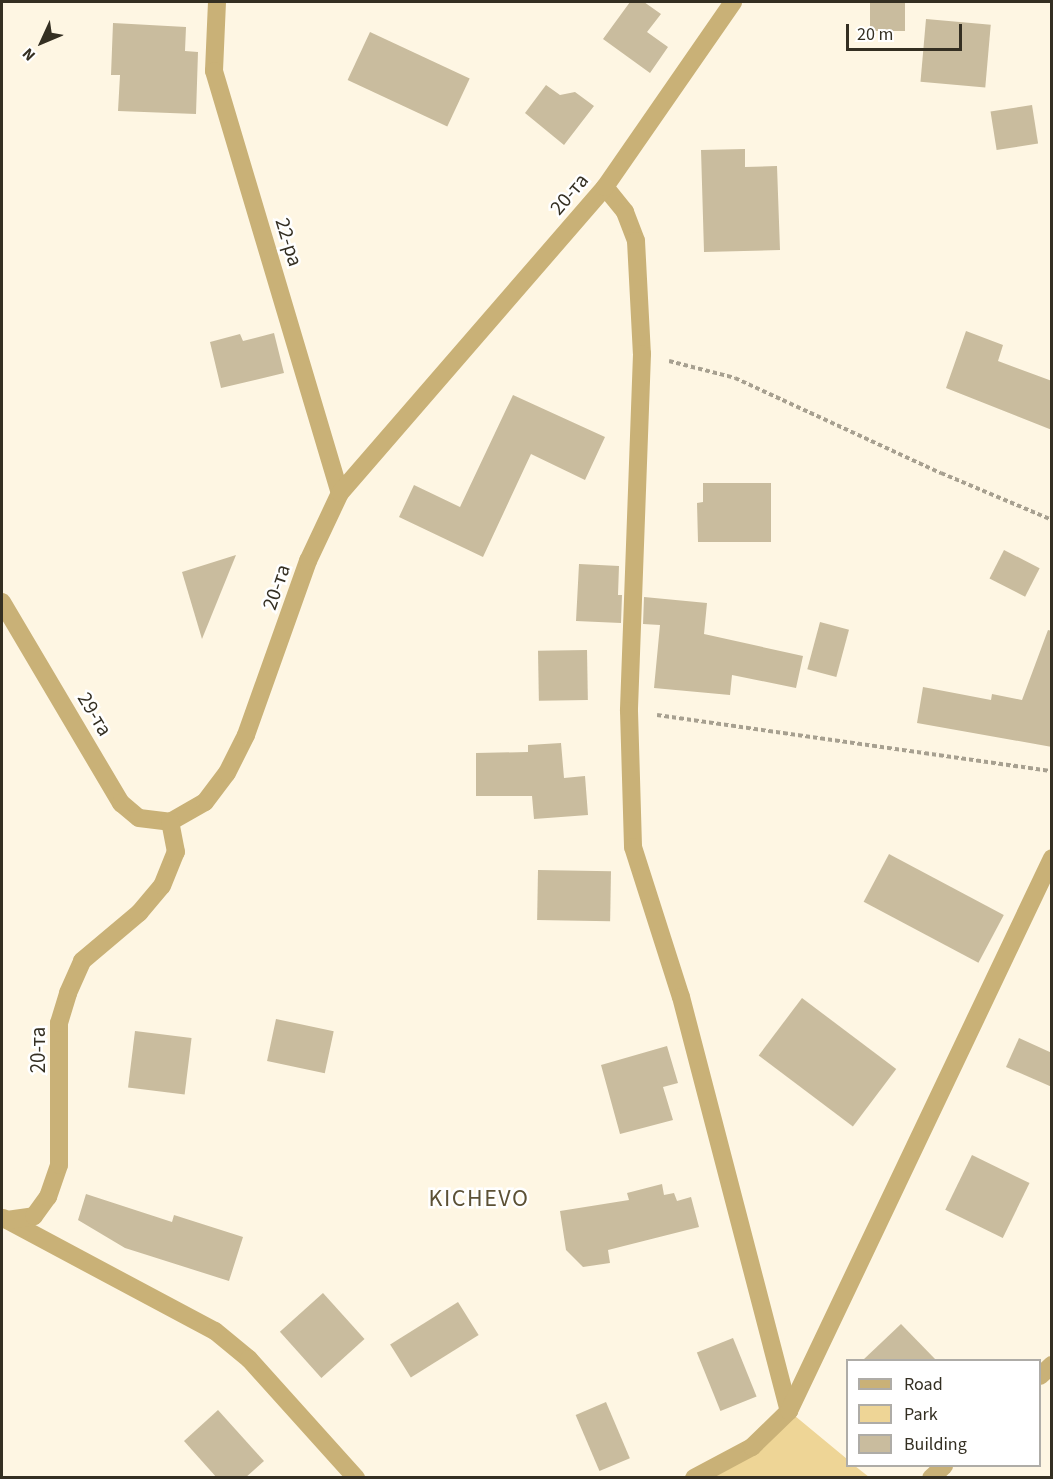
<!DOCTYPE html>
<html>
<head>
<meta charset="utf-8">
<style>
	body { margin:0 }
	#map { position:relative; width:1053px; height:1479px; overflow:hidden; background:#fef6e3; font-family:"Source Sans 3",sans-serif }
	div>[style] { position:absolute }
	.green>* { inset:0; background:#eed596 }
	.building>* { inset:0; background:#c9bc9e; transform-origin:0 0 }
	.path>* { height:4px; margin-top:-2px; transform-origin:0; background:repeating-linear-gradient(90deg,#a7a090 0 4.5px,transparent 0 7.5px) }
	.street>* { height:18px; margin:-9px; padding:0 9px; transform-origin:9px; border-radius:9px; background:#c9b177 }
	span { translate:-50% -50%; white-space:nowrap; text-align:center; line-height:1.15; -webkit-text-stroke:5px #fff; paint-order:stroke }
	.street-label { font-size:21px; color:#342f22 }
	.quarter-label { font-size:24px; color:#5c5135; letter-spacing:1.5px }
	.frame { position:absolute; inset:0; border:3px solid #342f22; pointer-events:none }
	.legend { position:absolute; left:846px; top:1359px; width:195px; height:108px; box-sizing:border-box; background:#fff; border:2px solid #aeaca7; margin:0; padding:8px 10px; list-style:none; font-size:18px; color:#342f22 }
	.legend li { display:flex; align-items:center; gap:12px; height:30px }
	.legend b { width:30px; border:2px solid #aeaca7 }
	.north { position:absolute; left:12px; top:12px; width:60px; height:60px; -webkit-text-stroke:4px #fff; paint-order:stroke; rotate:226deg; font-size:16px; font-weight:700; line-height:24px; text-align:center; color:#342f22 }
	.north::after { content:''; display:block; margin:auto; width:21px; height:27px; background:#342f22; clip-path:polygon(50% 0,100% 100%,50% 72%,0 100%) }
	.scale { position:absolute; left:846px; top:24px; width:116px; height:27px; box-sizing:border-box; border:3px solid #342f22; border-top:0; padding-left:8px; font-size:18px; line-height:21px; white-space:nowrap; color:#342f22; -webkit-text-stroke:4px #fff; paint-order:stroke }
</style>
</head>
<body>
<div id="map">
	<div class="green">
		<div style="clip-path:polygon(789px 1411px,847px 1459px,848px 1466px,855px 1466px,869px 1477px,694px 1478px)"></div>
	</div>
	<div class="building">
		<div style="clip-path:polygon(630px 2px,644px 2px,661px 14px,647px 32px,668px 47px,650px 73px,603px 39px)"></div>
		<div style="left:870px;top:2px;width:35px;height:29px"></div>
		<div style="left:926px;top:19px;width:65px;height:63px;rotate:5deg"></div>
		<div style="clip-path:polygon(113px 23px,186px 27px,185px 51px,198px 52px,196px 114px,118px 111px,120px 75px,111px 75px)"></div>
		<div style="left:370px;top:32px;width:110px;height:53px;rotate:25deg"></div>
		<div style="clip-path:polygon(546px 85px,560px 95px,575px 92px,594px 106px,564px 145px,525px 113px)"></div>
		<div style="left:1032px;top:105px;width:39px;height:42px;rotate:81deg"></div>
		<div style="clip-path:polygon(745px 149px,745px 167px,777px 166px,780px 250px,704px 252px,701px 150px)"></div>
		<div style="clip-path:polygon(966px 331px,1003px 345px,998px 361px,1052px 381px,1052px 430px,946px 388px)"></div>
		<div style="clip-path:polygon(274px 333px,284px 373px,221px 388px,210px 342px,240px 334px,243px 341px)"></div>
		<div style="clip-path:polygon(513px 395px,605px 437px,585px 480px,531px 454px,483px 557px,399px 517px,414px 485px,460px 507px)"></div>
		<div style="clip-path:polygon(703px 483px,771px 483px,771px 542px,698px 542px,697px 503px,703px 502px)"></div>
		<div style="left:1004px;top:550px;width:40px;height:32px;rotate:27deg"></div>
		<div style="clip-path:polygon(236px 555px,202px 639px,182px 572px)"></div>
		<div style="clip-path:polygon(579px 564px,619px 566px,618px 595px,622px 595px,621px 623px,576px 621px)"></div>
		<div style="clip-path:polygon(644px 597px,707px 603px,704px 634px,803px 656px,796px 688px,732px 675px,730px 695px,654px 688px,660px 625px,643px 624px)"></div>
		<div style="left:820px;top:622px;width:30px;height:49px;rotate:15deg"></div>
		<div style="clip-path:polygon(1048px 630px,1052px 631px,1052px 747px,917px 723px,923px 687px,991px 700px,992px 694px,1022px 700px)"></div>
		<div style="left:587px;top:650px;width:50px;height:49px;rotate:89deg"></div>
		<div style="clip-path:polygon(561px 743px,564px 778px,585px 776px,588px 815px,534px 819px,532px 796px,476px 796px,476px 753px,528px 752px,528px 745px)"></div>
		<div style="left:889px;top:854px;width:130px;height:54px;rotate:28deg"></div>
		<div style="left:538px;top:870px;width:73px;height:50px;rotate:1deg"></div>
		<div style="left:802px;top:998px;width:118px;height:72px;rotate:37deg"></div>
		<div style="left:276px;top:1019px;width:59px;height:43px;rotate:12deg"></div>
		<div style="left:135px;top:1031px;width:57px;height:57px;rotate:7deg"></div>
		<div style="clip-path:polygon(1019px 1038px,1052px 1053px,1052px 1087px,1006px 1067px)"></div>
		<div style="clip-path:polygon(667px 1046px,678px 1083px,663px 1087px,673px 1120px,620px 1134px,601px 1065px)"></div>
		<div style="left:972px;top:1155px;width:64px;height:61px;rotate:26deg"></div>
		<div style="clip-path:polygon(662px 1184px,664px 1195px,674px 1193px,677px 1201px,691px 1197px,699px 1227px,608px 1250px,610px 1263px,583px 1267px,566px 1250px,560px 1211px,629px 1200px,627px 1193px)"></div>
		<div style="clip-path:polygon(86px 1194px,172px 1222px,174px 1215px,243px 1237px,229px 1281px,125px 1248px,78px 1220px)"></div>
		<div style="left:323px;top:1293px;width:62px;height:58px;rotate:48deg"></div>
		<div style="left:458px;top:1302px;width:39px;height:80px;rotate:58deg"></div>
		<div style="clip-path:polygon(901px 1324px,936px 1360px,863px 1360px)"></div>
		<div style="left:733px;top:1338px;width:63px;height:39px;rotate:68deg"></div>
		<div style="left:606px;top:1402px;width:61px;height:33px;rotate:67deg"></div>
		<div style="clip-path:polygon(218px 1410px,264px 1461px,245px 1478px,217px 1478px,184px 1441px)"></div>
	</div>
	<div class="path">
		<div style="left:669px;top:361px;width:68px;rotate:14.4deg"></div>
		<div style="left:735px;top:378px;width:227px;rotate:24.8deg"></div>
		<div style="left:941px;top:473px;width:121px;rotate:22.9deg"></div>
		<div style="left:657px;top:715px;width:399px;rotate:8.1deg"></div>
	</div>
	<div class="street">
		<div style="left:217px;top:2px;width:69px;rotate:92.5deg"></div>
		<div style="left:214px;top:71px;width:440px;rotate:73.4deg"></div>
		<div style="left:605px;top:187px;width:32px;rotate:51deg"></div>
		<div style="left:625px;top:212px;width:31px;rotate:69deg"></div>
		<div style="left:636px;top:241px;width:113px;rotate:87deg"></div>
		<div style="left:642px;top:354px;width:357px;rotate:92.1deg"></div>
		<div style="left:629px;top:711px;width:136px;rotate:88.3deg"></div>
		<div style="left:633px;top:847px;width:157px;rotate:72.3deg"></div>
		<div style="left:681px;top:997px;width:428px;rotate:75.4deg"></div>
		<div style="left:2px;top:602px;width:234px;rotate:59.4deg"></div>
		<div style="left:121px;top:803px;width:23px;rotate:40deg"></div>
		<div style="left:139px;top:818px;width:31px;rotate:7deg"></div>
		<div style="left:170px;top:822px;width:40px;rotate:-29.7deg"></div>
		<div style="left:205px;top:802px;width:36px;rotate:-53deg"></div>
		<div style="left:227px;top:773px;width:42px;rotate:-63.4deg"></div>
		<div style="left:246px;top:735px;width:185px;rotate:-70.4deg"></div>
		<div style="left:308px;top:561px;width:75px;rotate:-64.8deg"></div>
		<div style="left:340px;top:493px;width:405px;rotate:-49.1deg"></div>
		<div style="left:605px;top:187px;width:225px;rotate:-55.3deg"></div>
		<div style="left:3px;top:1218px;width:240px;rotate:28.1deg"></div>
		<div style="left:215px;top:1331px;width:44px;rotate:39.5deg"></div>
		<div style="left:249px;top:1359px;width:160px;rotate:48deg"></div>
		<div style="left:7px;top:1220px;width:27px;rotate:-8deg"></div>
		<div style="left:34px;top:1216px;width:24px;rotate:-54deg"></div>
		<div style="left:48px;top:1197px;width:34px;rotate:-71deg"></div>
		<div style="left:59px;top:1165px;width:142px;rotate:-90deg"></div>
		<div style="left:59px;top:1023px;width:31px;rotate:-73deg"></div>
		<div style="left:68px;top:993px;width:35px;rotate:-66deg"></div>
		<div style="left:82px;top:961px;width:75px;rotate:-40.1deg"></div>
		<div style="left:139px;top:913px;width:35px;rotate:-50deg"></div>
		<div style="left:162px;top:886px;width:37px;rotate:-68deg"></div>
		<div style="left:176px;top:852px;width:31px;rotate:-101deg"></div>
		<div style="left:1040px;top:1376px;width:16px;rotate:-43deg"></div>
		<div style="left:694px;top:1478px;width:66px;rotate:-28.1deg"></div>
		<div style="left:752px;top:1447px;width:52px;rotate:-44.2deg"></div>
		<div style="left:789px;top:1411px;width:612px;rotate:-64.56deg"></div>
		<div style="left:931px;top:1478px;width:18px;rotate:-43deg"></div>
	</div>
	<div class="street-label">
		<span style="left:569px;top:194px;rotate:-50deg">20-та</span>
		<span style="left:289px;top:242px;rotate:73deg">22-ра</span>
		<span style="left:276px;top:587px;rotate:-71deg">20-та</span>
		<span style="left:95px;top:714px;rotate:59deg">29-та</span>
		<span style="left:38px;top:1050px;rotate:-90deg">20-та</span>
	</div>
	<div class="quarter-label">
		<span style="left:479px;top:1199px">KICHEVO</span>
	</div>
	<div class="frame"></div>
	<ul class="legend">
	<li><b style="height:8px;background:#c9b177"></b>Road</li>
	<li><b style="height:16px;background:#eed596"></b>Park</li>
	<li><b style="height:16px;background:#c9bc9e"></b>Building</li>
	</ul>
	<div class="north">N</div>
	<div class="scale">20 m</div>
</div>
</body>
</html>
